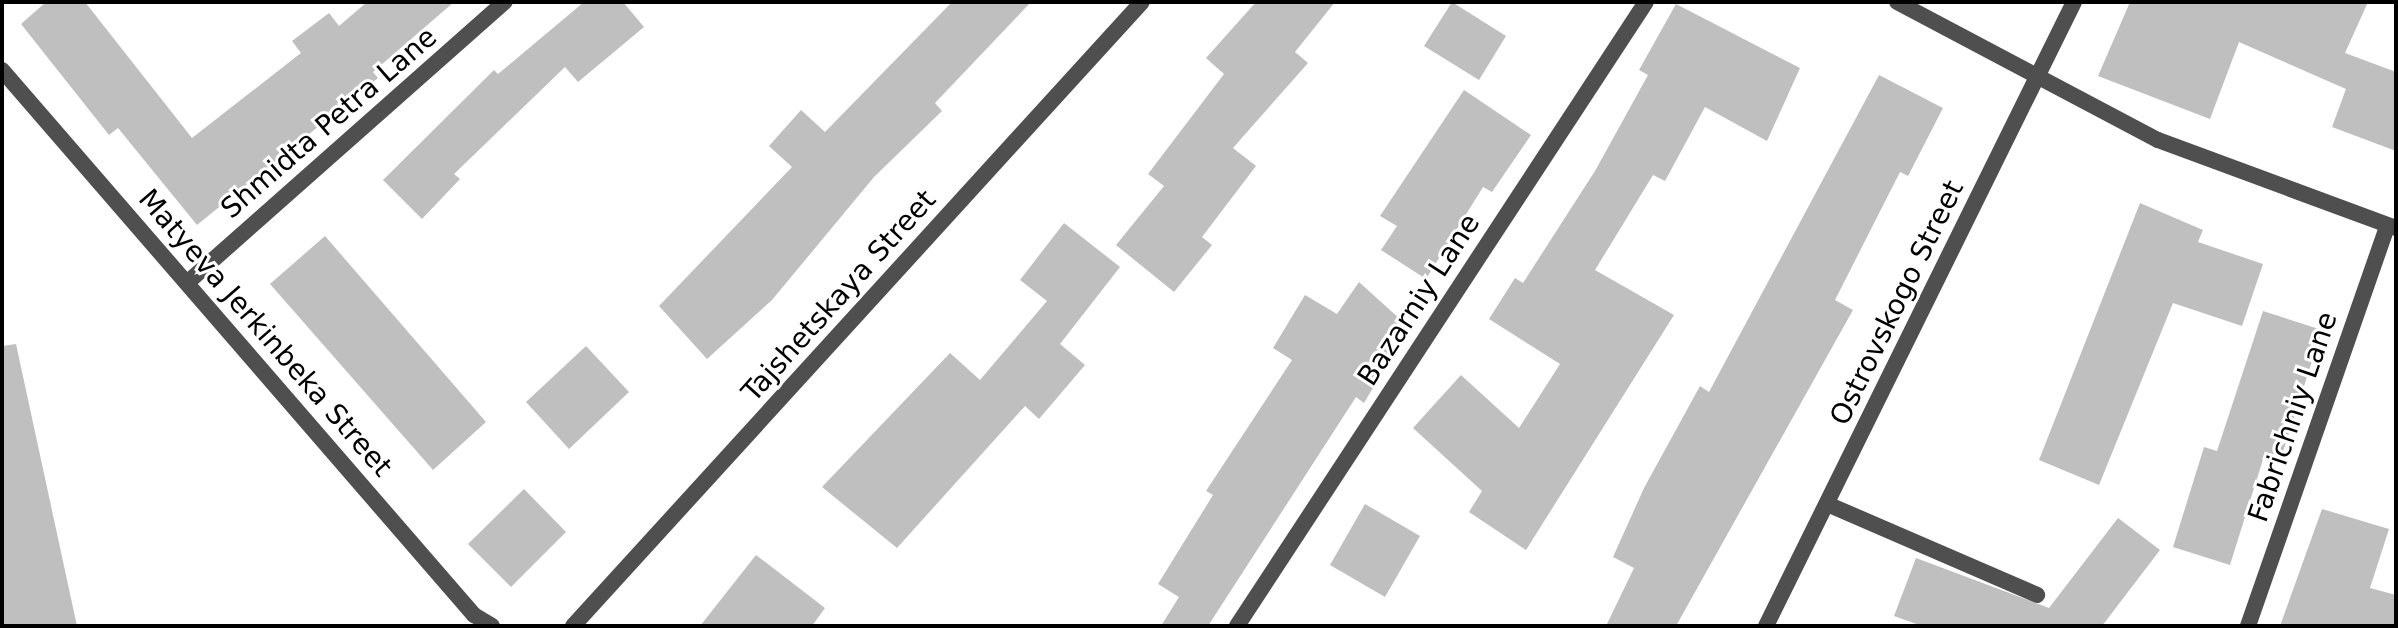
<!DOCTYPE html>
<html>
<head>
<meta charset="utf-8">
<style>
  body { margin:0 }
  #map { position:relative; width:2398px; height:628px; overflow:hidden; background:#fff; font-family:"DejaVu Sans",sans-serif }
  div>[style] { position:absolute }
  .building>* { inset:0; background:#bfbfbf }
  .minor>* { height:16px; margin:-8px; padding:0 8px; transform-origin:8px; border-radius:8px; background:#4f4f4f }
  span { translate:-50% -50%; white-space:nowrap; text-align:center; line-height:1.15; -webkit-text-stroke:6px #fff; paint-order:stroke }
  .street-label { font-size:28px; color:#000 }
  .frame { position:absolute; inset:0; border:4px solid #000; pointer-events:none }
</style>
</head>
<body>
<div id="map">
  <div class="building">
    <div style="clip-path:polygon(46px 2px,85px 2px,192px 138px,301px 53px,292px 41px,329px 13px,339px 26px,367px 2px,454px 2px,373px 72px,378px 78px,197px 225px,118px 128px,109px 135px,21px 24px)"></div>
    <div style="clip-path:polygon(584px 2px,623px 2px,644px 27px,578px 82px,565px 67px,454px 174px,460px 179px,422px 219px,383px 180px,494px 70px,498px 74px)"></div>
    <div style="clip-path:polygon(952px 2px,1031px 2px,935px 103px,942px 111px,874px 177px,772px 300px,707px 359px,659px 306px,792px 167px,769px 146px,801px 110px,825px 132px)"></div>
    <div style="clip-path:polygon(1256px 2px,1335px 2px,1295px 52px,1308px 63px,1233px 148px,1256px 166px,1202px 237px,1212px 245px,1174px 292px,1116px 245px,1164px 186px,1148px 174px,1224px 74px,1206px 58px)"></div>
    <div style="clip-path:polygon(1452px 2px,1506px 36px,1479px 80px,1424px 46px)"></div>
    <div style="clip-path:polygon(2130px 2px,2368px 2px,2345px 53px,2396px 72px,2396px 151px,2332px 127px,2346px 89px,2239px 42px,2210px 119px,2098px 76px)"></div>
    <div style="clip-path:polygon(1676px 4px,1800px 68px,1767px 141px,1705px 107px,1665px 181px,1653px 175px,1595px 270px,1674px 315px,1526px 550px,1469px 512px,1482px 491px,1413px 428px,1461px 375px,1519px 428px,1560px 364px,1489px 319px,1515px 278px,1523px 283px,1595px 171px,1648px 75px,1639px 70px)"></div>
    <div style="clip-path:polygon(1879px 75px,1943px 108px,1908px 176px,1900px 172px,1835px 300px,1853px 310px,1676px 626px,1606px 626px,1634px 568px,1613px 557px,1644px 488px,1700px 386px,1709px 392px)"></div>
    <div style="clip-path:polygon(1464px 90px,1531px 135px,1492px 192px,1483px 187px,1426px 279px,1381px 250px,1397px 226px,1380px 216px)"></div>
    <div style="clip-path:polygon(2140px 203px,2203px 230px,2198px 242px,2263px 264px,2242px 326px,2173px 303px,2099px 485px,2039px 460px)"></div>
    <div style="clip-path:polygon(1064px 223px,1120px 267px,1060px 344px,1085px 365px,1039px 419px,1025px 406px,897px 548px,822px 487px,950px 353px,980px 380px,1047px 301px,1020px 280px)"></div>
    <div style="clip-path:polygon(325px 236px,486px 422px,433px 470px,270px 284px)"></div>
    <div style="clip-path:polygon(1359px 282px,1401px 320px,1385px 342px,1396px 349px,1364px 403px,1356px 397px,1208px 626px,1161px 626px,1179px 597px,1158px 584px,1213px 495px,1206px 491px,1292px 360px,1273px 348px,1305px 295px,1337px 314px)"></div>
    <div style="clip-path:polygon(2263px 311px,2322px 330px,2281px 458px,2265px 453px,2230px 565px,2173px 547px,2204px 447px,2217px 451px)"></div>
    <div style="clip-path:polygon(16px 344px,77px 626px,2px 626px,2px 346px)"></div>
    <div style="clip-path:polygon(586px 346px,629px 392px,569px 449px,526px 402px)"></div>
    <div style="clip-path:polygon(524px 489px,566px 532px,511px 587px,468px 544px)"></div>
    <div style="clip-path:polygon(1365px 504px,1420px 536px,1385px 597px,1330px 565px)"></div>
    <div style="clip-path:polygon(2322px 509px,2389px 529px,2370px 588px,2396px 595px,2396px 626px,2280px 626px)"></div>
    <div style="clip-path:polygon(2118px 518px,2160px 550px,2102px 626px,1922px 626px,1894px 616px,1916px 558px,2049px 608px)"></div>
    <div style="clip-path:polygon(756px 555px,825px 608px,812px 626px,700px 626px)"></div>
  </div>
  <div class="minor">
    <div style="left:1897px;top:2px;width:295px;rotate:27.9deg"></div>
    <div style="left:2158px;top:140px;width:254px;rotate:20.3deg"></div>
    <div style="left:2px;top:70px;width:721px;rotate:49.11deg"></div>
    <div style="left:474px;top:615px;width:21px;rotate:31deg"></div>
    <div style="left:188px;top:282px;width:423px;rotate:-41.5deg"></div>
    <div style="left:1827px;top:504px;width:229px;rotate:23.4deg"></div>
    <div style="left:573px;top:626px;width:844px;rotate:-47.64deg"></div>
    <div style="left:1237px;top:626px;width:746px;rotate:-56.76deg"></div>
    <div style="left:1766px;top:626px;width:696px;rotate:-63.73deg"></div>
    <div style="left:2248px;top:626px;width:423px;rotate:-70.8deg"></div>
  </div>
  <div class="street-label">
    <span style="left:329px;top:123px;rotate:-41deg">Shmidta Petra Lane</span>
    <span style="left:839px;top:296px;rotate:-48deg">Tajshetskaya Street</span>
    <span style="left:1419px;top:300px;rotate:-57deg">Bazarniy Lane</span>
    <span style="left:1897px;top:303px;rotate:-64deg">Ostrovskogo Street</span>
    <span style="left:265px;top:333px;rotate:49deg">Matyeva Jerkinbeka Street</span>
    <span style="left:2293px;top:417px;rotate:-71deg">Fabrichniy Lane</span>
  </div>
  <div class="frame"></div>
</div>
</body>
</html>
